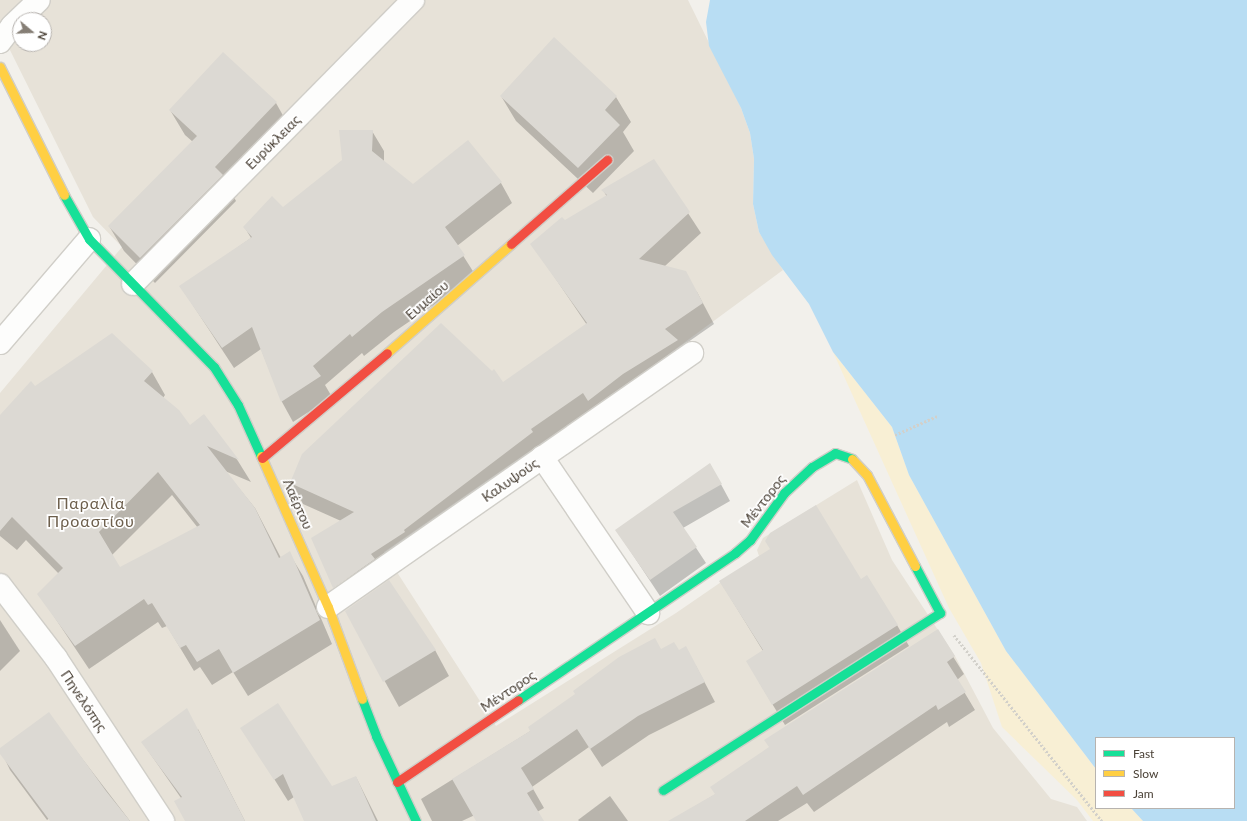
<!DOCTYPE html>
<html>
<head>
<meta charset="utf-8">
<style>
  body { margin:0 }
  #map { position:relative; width:1247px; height:821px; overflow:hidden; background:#f2f0eb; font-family:Lato,sans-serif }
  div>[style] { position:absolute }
  .residential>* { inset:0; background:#e7e2d8 }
  .sand>* { inset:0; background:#f8efd4 }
  .water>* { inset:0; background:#b8ddf3 }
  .shadow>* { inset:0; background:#0003 }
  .building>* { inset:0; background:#dcd9d3 }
  .path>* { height:2.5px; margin-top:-1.25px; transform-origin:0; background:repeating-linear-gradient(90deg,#d2d0ca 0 2px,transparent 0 4px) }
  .roads { filter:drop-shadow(1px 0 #d0cec8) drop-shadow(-1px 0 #d0cec8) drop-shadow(0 1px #d0cec8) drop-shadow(0 -1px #d0cec8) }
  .street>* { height:22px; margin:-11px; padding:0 11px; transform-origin:11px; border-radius:11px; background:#fdfdfc }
  .fast>* { height:9px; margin:-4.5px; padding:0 4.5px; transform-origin:4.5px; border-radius:4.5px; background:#16e098 }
  .slow>* { height:9px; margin:-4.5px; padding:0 4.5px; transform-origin:4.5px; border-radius:4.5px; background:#ffcf43 }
  .jam>* { height:9px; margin:-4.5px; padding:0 4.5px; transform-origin:4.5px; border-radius:4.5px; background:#f24e42 }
  span { translate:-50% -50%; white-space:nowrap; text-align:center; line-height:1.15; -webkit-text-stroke:3.5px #fff; paint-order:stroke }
  .street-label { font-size:14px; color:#4a4136 }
  .quarter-label { font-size:16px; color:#6d5f4c; letter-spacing:1px }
  .legend { position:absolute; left:1095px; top:737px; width:140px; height:72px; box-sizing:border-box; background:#fff; border:1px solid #b7b3af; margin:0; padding:5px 7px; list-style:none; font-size:12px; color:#4a4136 }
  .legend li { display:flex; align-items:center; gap:8px; height:20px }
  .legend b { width:20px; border:1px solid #b7b3af }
  .north { position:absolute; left:12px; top:12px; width:40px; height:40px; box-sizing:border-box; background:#fff; border:1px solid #b7b3af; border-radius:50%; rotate:109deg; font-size:11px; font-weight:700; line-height:16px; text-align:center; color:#4a4136 }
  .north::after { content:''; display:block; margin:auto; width:14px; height:18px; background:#857e75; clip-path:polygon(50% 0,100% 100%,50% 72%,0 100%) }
</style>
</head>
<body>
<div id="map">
  <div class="residential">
    <div style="clip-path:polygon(evenodd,0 0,688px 0,741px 108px,750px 133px,754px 159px,753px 204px,759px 232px,783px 270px,662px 359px,384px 552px,496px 726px,676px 613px,759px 556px,757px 550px,763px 538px,857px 480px,892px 560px,955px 656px,993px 728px,1051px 799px,1077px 807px,1087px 821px,0 821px,0 393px,122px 247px,93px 217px,0 30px,0 0,20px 20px,44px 20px,44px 44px,20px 44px,20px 20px)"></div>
  </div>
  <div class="sand">
    <div style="clip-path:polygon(833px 352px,892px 427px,909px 475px,1006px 651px,1096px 769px,1096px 808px,1131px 808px,1143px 821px,1093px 821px,1077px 800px,1002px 727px,981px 663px,949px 608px)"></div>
  </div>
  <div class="water">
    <div style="clip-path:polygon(710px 0,1247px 0,1247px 821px,1143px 821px,1131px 808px,1234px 808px,1234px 738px,1096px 738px,1096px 769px,1006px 651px,909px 475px,892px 427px,833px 352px,809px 304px,772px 255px,759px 232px,753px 204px,754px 159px,750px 133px,741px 108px,709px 46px,706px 22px)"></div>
  </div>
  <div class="shadow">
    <div style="clip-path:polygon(554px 39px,616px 97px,631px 122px,623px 132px,634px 151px,593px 193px,516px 121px,501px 96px)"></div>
    <div style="clip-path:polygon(276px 103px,290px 128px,231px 191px,236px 201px,155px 283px,124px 251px,109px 226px,193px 142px,185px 135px,170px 110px)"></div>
    <div style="clip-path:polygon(372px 131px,384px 151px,384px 162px,413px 186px,468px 142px,501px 183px,512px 203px,457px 246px,476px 276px,394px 332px,364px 356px,362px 353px,325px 385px,332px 397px,293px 422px,282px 402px,261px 349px,234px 368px,181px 287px,251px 238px,245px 228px,283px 209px,343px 160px)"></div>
    <div style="clip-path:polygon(654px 161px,701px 233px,665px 266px,697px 292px,714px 324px,681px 347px,689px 361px,383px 574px,386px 580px,346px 608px,335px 588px,376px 557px,334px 587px,341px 521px,303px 504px,292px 483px,503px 384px,587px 325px,532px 244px,607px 197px,603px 190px)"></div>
    <div style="clip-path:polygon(evenodd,152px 372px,165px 395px,163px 398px,190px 426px,204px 415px,238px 461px,251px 482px,225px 471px,255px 508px,281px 558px,289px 553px,303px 576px,332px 644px,248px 696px,233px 672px,212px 685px,200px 667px,194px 671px,167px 626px,162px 628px,158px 622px,89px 669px,39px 594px,59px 574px,26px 540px,17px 550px,0 536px,0 419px,35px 387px,152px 372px,172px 495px,198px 528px,120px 569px,112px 555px,172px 495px)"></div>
    <div style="clip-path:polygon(710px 464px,730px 501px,683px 528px,706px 563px,660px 596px,617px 531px)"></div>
    <div style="clip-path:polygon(720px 581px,897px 625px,909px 646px,785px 725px,759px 682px,763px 651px)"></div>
    <div style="clip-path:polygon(346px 611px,435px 650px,449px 676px,399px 707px)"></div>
    <div style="clip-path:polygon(0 620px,20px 651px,0 671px)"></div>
    <div style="clip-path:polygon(937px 631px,964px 674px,957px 680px,975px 710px,949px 727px,947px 722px,814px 812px,807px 803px,778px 821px,670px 821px,716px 794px)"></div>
    <div style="clip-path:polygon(661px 650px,678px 651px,696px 666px,715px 702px,649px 735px,602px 767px,589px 747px,532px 787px,544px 808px,537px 812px,543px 821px,478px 821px,490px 808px,462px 821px,432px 821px,421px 799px)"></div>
    <div style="clip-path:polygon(48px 714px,130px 821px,55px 821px,51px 817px,47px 820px,10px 770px,0 749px)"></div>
    <div style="clip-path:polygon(242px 728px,332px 787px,356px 777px,378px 821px,305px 821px,294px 797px,288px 801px)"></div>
    <div style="clip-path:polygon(198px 729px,245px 821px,186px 821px,181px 798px,142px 742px)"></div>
    <div style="clip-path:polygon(610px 796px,628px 821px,579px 821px,578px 820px)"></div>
  </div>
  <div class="building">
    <div style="clip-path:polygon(554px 37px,617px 96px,605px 110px,620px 125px,578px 168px,500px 96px)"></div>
    <div style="clip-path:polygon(223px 52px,277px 102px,215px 167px,223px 175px,140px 258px,108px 226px,197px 136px,169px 110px)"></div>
    <div style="clip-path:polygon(339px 130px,373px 130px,372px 151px,413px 184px,468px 140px,502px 182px,445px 227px,465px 255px,382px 312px,352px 337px,350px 334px,313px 366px,321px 376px,281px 402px,252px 327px,222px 348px,179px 286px,252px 237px,243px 227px,272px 196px,283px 207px,342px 160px)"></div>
    <div style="clip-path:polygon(654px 159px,690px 212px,639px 259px,686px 271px,703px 303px,665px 329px,678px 340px,623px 374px,588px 401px,583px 393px,531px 429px,533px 432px,404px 530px,405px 532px,371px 554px,375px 559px,333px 588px,311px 538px,354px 512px,290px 483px,302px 454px,441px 323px,492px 371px,494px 369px,503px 382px,587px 323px,530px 244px,562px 217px,565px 220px,607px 195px,601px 190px)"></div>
    <div style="clip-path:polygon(evenodd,112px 333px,153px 371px,144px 381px,179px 410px,190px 425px,204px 414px,239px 460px,207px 446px,255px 508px,279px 558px,290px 551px,320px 620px,233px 673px,219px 649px,197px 662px,186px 645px,180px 648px,152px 603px,148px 605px,144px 599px,75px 646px,37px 594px,63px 568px,12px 517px,0 531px,0 415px,31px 381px,35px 386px,112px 333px,158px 472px,200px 525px,120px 567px,99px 532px,158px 472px)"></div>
    <div style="clip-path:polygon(710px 463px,722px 484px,673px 512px,697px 547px,650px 580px,615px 530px)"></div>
    <div style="clip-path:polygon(816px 505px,861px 579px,867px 575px,898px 625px,772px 705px,746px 661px,763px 650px,719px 581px,770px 549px,765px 541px,770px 533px)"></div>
    <div style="clip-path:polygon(389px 580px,436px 650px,383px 682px,345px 611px)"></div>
    <div style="clip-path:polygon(938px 629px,955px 656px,947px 662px,966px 692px,938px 710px,936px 705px,803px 795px,797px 786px,745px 821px,668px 821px,715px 794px,710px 787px,769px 747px,764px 740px)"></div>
    <div style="clip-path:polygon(655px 638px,661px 649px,674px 642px,679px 650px,686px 646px,705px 682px,638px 716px,590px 749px,577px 729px,521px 768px,534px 789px,527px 793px,544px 821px,476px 821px,452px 779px,530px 731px,528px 727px,575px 694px,573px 691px,619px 657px)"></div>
    <div style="clip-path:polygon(278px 703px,332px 786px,356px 776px,376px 821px,304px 821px,283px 774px,274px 780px,240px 728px)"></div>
    <div style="clip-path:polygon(187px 708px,245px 821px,185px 821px,174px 801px,182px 797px,141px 742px)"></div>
    <div style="clip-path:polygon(49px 712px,106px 791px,130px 821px,50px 821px,0 754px,0 748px)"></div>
  </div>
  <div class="path">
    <div style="left:895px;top:435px;width:46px;rotate:-24.3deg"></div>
    <div style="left:954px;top:635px;width:238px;rotate:51.5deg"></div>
  </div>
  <div class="roads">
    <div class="street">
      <div style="left:0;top:42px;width:20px;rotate:-53deg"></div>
      <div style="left:12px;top:26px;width:37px;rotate:-44deg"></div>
      <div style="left:133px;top:284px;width:399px;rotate:-45.4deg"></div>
      <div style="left:0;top:343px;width:137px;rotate:-49.4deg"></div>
      <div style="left:542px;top:457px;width:189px;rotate:55.8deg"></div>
      <div style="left:0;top:585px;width:92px;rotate:52.5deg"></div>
      <div style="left:56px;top:658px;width:195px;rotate:56.7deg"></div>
      <div style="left:328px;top:607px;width:444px;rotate:-34.9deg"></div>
    </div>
    <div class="fast">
      <div style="left:64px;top:195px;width:51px;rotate:60.4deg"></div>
      <div style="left:89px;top:239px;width:179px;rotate:45.7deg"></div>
      <div style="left:214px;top:367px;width:45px;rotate:57.7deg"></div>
      <div style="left:238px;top:405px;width:56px;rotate:65.7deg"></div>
      <div style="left:362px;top:699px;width:40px;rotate:69deg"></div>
      <div style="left:376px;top:736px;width:94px;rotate:64.8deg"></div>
      <div style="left:518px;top:700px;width:262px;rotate:-34.1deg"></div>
      <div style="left:735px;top:553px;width:20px;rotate:-41deg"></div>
      <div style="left:750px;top:540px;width:58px;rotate:-54.1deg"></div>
      <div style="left:784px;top:493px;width:38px;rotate:-43deg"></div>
      <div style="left:812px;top:467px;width:27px;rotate:-31deg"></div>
      <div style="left:835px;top:453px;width:18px;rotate:19deg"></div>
      <div style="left:663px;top:790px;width:329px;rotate:-32.6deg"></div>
      <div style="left:940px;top:613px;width:53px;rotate:-118deg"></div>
    </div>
    <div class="slow">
      <div style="left:0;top:67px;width:143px;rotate:63.4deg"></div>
      <div style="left:387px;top:353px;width:165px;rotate:-41.3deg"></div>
      <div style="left:261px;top:456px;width:165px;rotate:66.1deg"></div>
      <div style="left:328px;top:607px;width:98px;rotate:69.7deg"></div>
      <div style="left:852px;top:459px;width:22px;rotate:47deg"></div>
      <div style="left:867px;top:475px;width:103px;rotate:62.2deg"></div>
    </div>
    <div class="jam">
      <div style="left:511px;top:244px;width:128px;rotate:-41.2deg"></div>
      <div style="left:262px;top:458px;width:163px;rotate:-40deg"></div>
      <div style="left:397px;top:782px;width:146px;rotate:-34.1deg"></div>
    </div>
  </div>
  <div class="street-label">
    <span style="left:273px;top:142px;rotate:-45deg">Ευρύκλειας</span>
    <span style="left:427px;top:300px;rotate:-41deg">Ευμαίου</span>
    <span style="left:510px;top:480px;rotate:-35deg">Καλυψούς</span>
    <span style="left:763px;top:501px;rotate:-52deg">Μέντορος</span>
    <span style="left:298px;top:504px;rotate:66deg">Λαέρτου</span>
    <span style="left:508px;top:691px;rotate:-34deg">Μέντορος</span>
    <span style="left:84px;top:701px;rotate:56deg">Πηνελόπης</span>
  </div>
  <div class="quarter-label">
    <span style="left:91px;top:512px">Παραλία<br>Προαστίου</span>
  </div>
  <ul class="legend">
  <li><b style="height:5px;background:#16e098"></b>Fast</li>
  <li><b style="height:5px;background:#ffcf43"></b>Slow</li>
  <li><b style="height:5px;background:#f24e42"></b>Jam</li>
  </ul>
  <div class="north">N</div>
</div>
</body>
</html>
